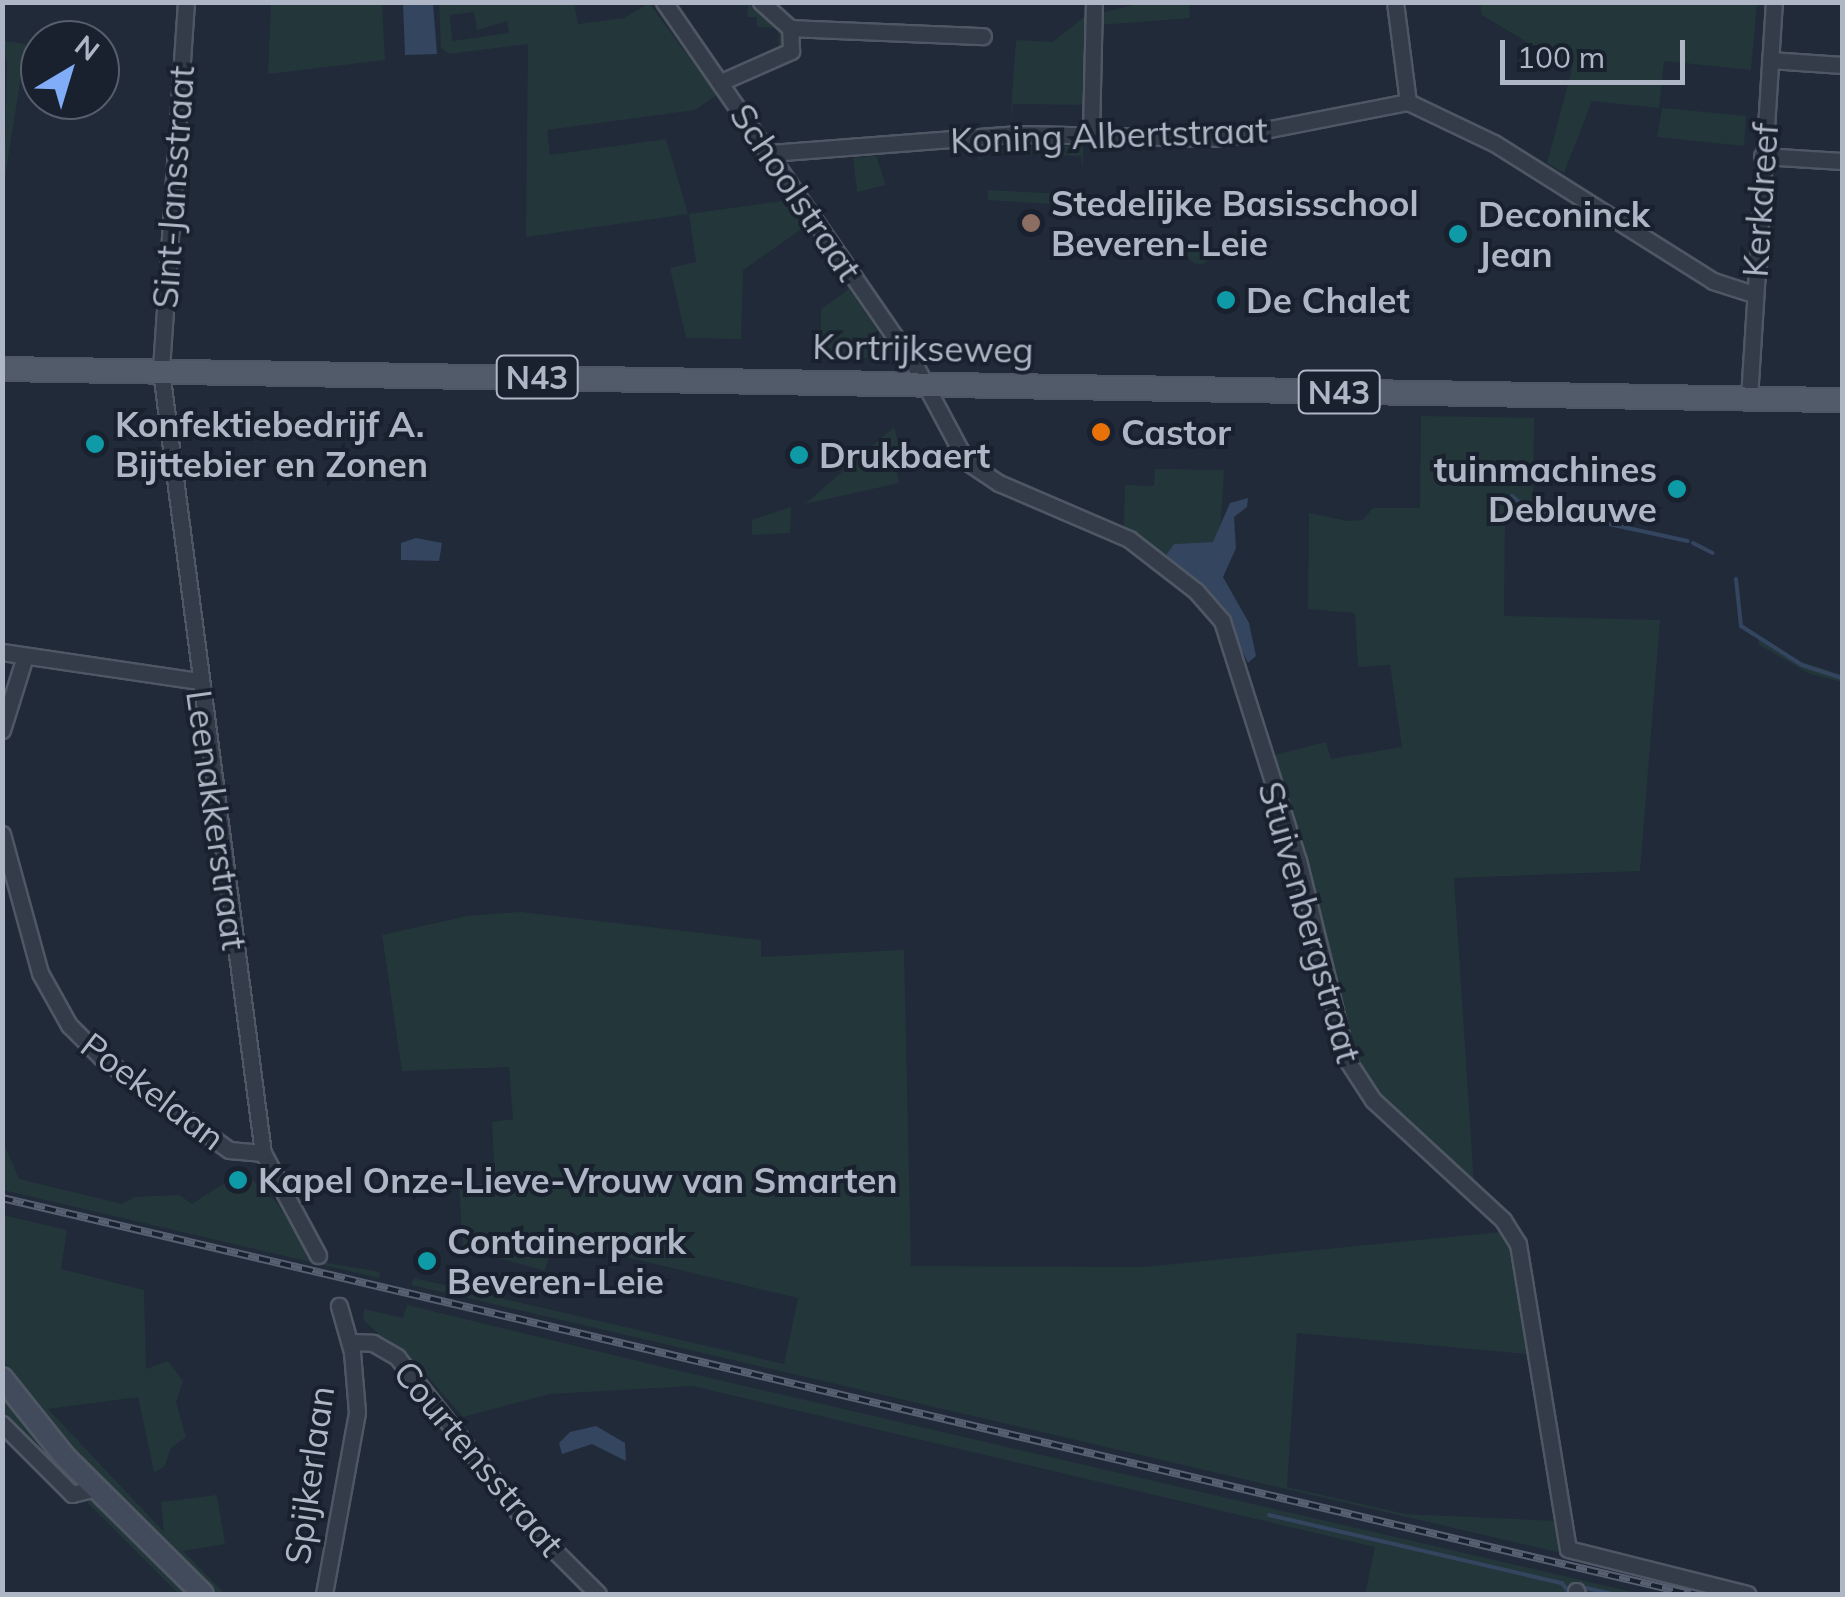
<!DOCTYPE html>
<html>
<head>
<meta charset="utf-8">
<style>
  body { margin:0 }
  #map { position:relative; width:1845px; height:1597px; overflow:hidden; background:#212a39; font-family:Mulish,sans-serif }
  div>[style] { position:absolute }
  .green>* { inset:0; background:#23363a }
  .round { border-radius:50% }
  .water>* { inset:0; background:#344560 }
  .stream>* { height:4px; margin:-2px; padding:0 2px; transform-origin:2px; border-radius:2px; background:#344560 }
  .roads { filter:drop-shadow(2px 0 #4f5764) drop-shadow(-2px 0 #4f5764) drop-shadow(0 2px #4f5764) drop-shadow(0 -2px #4f5764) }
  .street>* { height:15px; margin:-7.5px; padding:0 7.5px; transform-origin:7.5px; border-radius:7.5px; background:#343c49 }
  .secondary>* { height:20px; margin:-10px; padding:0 10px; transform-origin:10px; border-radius:10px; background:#424b5c }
  .primary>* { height:22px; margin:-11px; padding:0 11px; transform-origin:11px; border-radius:11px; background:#525b69 }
  .rail>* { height:8px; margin-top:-4px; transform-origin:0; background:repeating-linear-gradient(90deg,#1a212e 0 11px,#566070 0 22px); box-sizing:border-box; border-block:2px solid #566070 }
  .dots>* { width:28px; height:28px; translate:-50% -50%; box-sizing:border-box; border:5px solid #1a212e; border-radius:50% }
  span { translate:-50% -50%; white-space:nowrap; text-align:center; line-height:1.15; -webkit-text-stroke:8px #1a212e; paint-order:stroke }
  .shield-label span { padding:2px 8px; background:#1a212e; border:2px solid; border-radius:8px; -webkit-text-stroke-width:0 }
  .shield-label { font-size:32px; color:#afb7c6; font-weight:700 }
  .street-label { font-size:35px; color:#afb7c6 }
  .poi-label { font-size:35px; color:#afb7c6; font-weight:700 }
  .left { translate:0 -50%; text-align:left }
  .right { translate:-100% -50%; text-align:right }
  .frame { position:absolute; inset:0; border:5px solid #afb7c6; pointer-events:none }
  .north { position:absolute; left:20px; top:20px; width:100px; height:100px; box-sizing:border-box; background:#1a212e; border:2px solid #565d6b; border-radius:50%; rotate:38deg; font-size:28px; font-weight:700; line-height:40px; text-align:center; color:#afb7c6 }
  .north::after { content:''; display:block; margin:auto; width:35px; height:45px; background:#81acf8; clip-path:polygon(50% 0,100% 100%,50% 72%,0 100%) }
  .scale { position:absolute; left:1500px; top:40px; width:185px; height:45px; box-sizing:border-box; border:5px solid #afb7c6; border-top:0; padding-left:12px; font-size:30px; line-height:35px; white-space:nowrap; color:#afb7c6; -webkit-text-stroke:8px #1a212e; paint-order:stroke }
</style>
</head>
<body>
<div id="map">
  <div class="green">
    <div style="clip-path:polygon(271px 3px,382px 3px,385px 60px,268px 74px)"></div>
    <div style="clip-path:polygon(evenodd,439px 3px,574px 3px,578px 24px,624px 18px,649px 3px,717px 95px,695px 110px,547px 130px,550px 155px,666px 139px,688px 214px,526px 237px,528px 44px,449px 54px,441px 48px,439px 3px,474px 12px,477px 30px,507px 21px,509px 33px,452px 41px,450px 15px,474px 12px)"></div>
    <div style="clip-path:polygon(748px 3px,781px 27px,787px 47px,732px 72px,779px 49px,778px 28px,757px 27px,757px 17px,747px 17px)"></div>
    <div style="clip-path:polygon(1143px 3px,1189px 3px,1190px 18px,1099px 25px,1100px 13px)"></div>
    <div style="clip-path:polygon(1480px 3px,1757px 3px,1751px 70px,1664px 61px,1659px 108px,1592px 101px,1564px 173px,1547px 163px,1572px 69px,1482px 15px)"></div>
    <div style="clip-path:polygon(1088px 14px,1086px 105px,1013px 104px,1010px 126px,1016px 40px,1053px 42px)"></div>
    <div style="clip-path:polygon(3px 41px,26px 44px,4px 184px,7px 64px)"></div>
    <div style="clip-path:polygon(1662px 108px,1746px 116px,1744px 146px,1657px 137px)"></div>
    <div style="clip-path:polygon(1083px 145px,1083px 169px,1081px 156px,979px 153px,983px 166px,975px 150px)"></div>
    <div style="clip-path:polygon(876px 156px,886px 185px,857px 192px,853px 158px)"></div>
    <div style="clip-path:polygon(988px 190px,1083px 195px,1082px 206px,988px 200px)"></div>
    <div style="clip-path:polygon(788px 200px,806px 226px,743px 270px,741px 339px,686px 338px,670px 268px,696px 262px,689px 214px)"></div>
    <div class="round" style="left:1187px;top:240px;width:24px;height:24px"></div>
    <div style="clip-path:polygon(849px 289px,888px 346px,883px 358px,821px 357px,821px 309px)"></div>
    <div style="clip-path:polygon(1421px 416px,1534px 418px,1533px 513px,1505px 513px,1504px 616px,1660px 620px,1640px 871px,1454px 878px,1474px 1185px,1374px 1091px,1352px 1054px,1308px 863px,1271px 756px,1326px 742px,1331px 759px,1402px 747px,1390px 665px,1358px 667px,1355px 613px,1308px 609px,1309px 513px,1348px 521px,1363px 520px,1373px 508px,1420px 508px)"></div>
    <div style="clip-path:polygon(894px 427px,903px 458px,895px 461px,899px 483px,805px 504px)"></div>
    <div style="clip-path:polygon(1155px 469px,1224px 470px,1220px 535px,1213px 542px,1174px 544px,1166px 555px,1124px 526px,1125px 485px,1154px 486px)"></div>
    <div style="clip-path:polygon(791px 507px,790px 533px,752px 535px,752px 520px)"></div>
    <div style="clip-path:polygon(1760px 636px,1799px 661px,1842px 675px,1842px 682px,1810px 674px,1758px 644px)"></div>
    <div style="clip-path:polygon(521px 912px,761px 940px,761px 957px,904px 950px,911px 1266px,1143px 1267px,1501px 1232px,1513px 1255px,1527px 1354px,1297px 1333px,1287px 1487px,1405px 1514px,1557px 1521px,1565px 1553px,1737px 1594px,411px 1285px,414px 1278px,784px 1364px,798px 1298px,554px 1240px,545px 1271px,463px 1248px,459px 1187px,495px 1182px,492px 1122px,513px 1119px,509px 1067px,402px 1071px,382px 935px,467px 916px)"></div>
    <div style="clip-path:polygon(2px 1139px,19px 1179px,122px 1204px,134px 1197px,179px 1195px,192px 1204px,243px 1171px,276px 1202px,315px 1261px,380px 1272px,379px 1278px,3px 1190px)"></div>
    <div style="clip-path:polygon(3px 1215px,67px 1230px,61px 1269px,144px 1290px,146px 1369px,168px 1361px,183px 1381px,176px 1402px,186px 1437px,171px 1448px,164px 1467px,154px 1472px,138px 1397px,48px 1409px,164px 1532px,161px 1502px,217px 1495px,225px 1544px,183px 1551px,225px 1594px,216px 1594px,78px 1456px,3px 1361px)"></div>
    <div style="clip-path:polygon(407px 1305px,671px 1369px,1641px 1594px,1365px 1594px,1375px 1547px,693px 1386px,550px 1394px,463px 1417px,414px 1361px,409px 1364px,363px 1319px,364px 1309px,403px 1318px)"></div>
    <div style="clip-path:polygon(2px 1396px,83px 1489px,79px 1492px,3px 1419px)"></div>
    <div style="clip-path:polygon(94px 1499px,188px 1594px,179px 1594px,87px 1502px)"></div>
  </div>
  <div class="water">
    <div style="clip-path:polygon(403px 3px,433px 3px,437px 54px,405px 55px)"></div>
    <div style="clip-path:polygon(1248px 498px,1247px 507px,1234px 517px,1236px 548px,1223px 577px,1249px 623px,1256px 656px,1248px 663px,1223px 610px,1166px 555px,1174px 544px,1213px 542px,1230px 503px)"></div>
    <div style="clip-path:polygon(416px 538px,442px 543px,439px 561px,401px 560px,401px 543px)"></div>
    <div style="clip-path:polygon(596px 1426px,625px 1443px,626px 1461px,592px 1444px,562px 1454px,559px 1443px,570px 1432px)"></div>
  </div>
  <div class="stream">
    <div style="left:1512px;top:496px;width:20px;rotate:41deg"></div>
    <div style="left:1527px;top:509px;width:34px;rotate:10deg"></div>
    <div style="left:1586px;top:519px;width:104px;rotate:12.2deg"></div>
    <div style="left:1693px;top:543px;width:22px;rotate:27deg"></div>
    <div style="left:1736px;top:579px;width:47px;rotate:83.9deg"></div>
    <div style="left:1741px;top:626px;width:72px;rotate:32.6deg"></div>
    <div style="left:1802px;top:665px;width:42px;rotate:18deg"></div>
    <div style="left:1269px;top:1515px;width:301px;rotate:13.1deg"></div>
    <div style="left:1562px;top:1583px;width:14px;rotate:54deg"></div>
    <div style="left:1582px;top:1587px;width:31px;rotate:13deg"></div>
  </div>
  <div class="roads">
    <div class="street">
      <div style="left:186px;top:2px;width:370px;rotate:93.9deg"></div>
      <div style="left:161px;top:371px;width:789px;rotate:82.57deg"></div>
      <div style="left:263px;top:1153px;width:116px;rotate:61.7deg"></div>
      <div style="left:664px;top:2px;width:444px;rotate:55.4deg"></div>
      <div style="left:916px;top:367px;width:106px;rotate:62deg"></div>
      <div style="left:966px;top:461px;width:40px;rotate:34deg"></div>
      <div style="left:999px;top:483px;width:142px;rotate:23.3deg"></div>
      <div style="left:1129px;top:539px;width:85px;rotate:37.8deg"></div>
      <div style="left:1196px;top:591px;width:40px;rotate:49deg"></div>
      <div style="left:1222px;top:621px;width:251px;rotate:72.4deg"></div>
      <div style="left:1298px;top:860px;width:206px;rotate:76.2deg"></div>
      <div style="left:1347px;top:1060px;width:48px;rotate:57deg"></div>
      <div style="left:1373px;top:1100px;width:177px;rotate:42.7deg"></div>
      <div style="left:1503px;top:1220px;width:28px;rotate:58deg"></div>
      <div style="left:1518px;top:1244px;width:309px;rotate:80.7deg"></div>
      <div style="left:1568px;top:1549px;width:185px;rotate:14.1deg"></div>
      <div style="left:1395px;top:2px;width:101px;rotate:82.6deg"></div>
      <div style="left:790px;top:28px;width:193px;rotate:2.4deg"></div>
      <div style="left:1770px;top:60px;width:72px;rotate:4deg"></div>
      <div style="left:721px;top:82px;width:77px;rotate:-23.9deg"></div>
      <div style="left:791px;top:51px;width:23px;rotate:-92deg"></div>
      <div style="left:790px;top:28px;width:39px;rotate:-138deg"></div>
      <div style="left:1091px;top:133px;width:131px;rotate:-88.7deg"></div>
      <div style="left:770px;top:153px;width:249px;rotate:-4.4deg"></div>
      <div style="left:1018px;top:134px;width:206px;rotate:1.1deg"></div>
      <div style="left:1224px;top:138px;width:187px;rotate:-11.1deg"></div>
      <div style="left:1408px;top:102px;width:95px;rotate:25.5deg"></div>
      <div style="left:1494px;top:143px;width:259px;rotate:32.2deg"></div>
      <div style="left:1713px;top:281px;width:42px;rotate:18deg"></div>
      <div style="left:1762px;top:156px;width:80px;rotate:3.6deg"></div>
      <div style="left:1749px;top:398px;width:397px;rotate:-86.4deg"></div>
      <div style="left:2px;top:652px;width:198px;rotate:8.4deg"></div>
      <div style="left:2px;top:730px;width:77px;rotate:-72.7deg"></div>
      <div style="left:2px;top:834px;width:144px;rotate:74.7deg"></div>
      <div style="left:40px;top:973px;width:60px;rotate:60.9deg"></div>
      <div style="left:69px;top:1025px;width:45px;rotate:45deg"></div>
      <div style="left:101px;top:1057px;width:158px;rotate:36deg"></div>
      <div style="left:229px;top:1150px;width:34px;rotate:5deg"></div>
      <div style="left:350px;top:1342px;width:23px;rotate:2deg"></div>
      <div style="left:373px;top:1343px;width:28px;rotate:30deg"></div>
      <div style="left:397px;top:1357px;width:208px;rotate:52deg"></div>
      <div style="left:525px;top:1521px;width:103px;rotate:45deg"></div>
      <div style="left:2px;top:1424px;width:99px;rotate:45deg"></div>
      <div style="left:72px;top:1494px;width:25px;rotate:-14deg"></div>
      <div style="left:1576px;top:1591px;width:3px;rotate:72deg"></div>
      <div style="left:324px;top:1594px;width:185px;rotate:-79.7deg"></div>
      <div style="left:357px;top:1412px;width:60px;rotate:-94.8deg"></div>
      <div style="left:352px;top:1352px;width:48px;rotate:-105.8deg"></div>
    </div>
    <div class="secondary">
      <div style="left:2px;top:1378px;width:101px;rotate:51.4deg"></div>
      <div style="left:65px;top:1457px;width:194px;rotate:44.8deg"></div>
    </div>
    <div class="primary">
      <div style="left:2px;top:369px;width:1840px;rotate:0.97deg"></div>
    </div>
  </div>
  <div class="rail">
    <div style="left:2px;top:1198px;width:1734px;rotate:13.2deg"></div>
  </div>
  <div class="dots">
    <div style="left:1031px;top:223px;background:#8d6e63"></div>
    <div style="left:1458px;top:234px;background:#0f9aa8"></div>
    <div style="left:1226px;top:300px;background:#0f9aa8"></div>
    <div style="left:1101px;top:432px;background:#e8710a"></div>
    <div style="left:95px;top:444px;background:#0f9aa8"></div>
    <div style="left:799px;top:455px;background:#0f9aa8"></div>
    <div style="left:1677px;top:489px;background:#0f9aa8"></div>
    <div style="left:238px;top:1180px;background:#0f9aa8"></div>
    <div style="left:427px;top:1261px;background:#0f9aa8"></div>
  </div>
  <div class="shield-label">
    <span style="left:537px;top:377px">N43</span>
    <span style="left:1339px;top:392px">N43</span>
  </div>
  <div class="street-label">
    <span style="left:1109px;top:135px;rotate:-2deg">Koning Albertstraat</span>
    <span style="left:173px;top:187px;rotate:-86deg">Sint-Jansstraat</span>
    <span style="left:796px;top:192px;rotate:56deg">Schoolstraat</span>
    <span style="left:1760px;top:200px;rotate:-86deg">Kerkdreef</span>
    <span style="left:923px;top:348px;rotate:1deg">Kortrijkseweg</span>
    <span style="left:217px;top:820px;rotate:82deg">Leenakkerstraat</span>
    <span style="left:1310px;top:922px;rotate:74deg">Stuivenbergstraat</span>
    <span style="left:153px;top:1091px;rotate:37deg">Poekelaan</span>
    <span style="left:479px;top:1458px;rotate:50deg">Courtensstraat</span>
    <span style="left:309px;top:1475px;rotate:-82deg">Spijkerlaan</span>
  </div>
  <div class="poi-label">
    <span class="left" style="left:1051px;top:223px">Stedelijke Basisschool<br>Beveren-Leie</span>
    <span class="left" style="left:1478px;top:234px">Deconinck<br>Jean</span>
    <span class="left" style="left:1246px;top:300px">De Chalet</span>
    <span class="left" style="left:115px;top:444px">Konfektiebedrijf A.<br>Bijttebier en Zonen</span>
    <span class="left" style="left:1121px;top:432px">Castor</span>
    <span class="left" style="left:819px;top:455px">Drukbaert</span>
    <span class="right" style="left:1657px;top:489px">tuinmachines<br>Deblauwe</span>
    <span class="left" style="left:258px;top:1180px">Kapel Onze-Lieve-Vrouw van Smarten</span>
    <span class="left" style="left:447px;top:1261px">Containerpark<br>Beveren-Leie</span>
  </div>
  <div class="frame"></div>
  <div class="north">N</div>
  <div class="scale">100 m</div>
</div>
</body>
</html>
